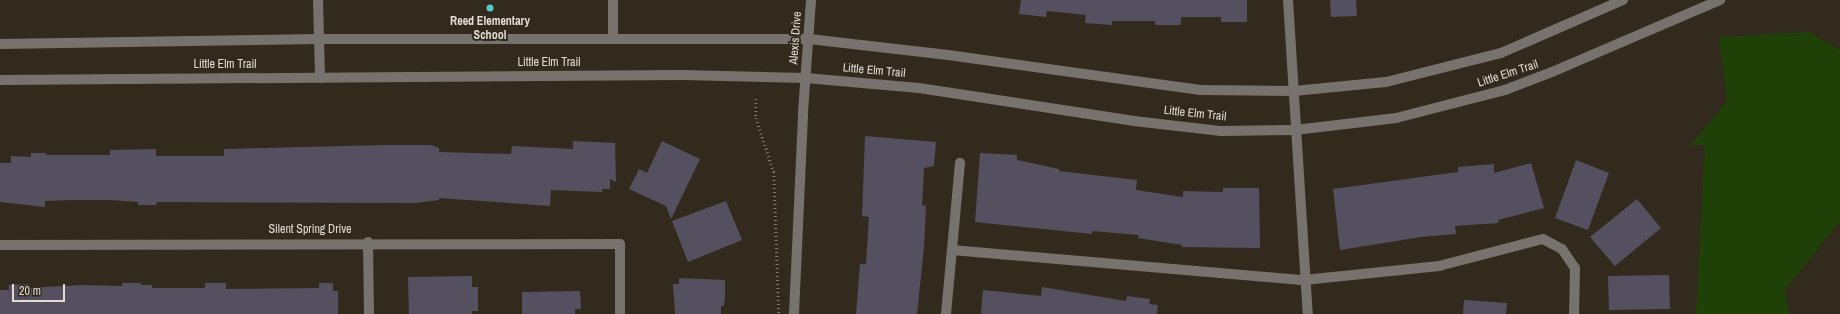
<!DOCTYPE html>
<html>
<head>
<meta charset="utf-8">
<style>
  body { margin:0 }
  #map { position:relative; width:1840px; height:314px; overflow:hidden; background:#332a1e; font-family:"Archivo Narrow",sans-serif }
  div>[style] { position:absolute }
  .green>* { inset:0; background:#1f4007 }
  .building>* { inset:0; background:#55505f }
  .path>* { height:2.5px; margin-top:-1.25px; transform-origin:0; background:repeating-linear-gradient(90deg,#817a70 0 1px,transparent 0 4px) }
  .minor>* { height:10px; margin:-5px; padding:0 5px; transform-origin:5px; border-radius:5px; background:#77726d }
  .dots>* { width:11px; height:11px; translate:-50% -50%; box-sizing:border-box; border:2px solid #332a1e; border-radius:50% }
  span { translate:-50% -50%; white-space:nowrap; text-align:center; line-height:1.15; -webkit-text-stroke:4px #332a1e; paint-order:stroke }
  .poi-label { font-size:12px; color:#e2dcd5; font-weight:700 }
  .street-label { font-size:12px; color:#e2dcd5 }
  .scale { position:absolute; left:12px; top:284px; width:53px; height:18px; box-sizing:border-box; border:2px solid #e2dcd5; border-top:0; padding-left:5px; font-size:12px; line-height:14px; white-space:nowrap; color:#e2dcd5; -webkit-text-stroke:3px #332a1e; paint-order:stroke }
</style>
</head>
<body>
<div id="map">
  <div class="green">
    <div style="clip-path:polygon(1809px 32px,1840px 50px,1840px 221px,1785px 290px,1789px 314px,1696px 314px,1705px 145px,1690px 146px,1727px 101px,1719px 37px)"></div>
  </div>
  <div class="building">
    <div style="clip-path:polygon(1021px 0,1247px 0,1247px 22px,1221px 22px,1221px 17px,1181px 17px,1181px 25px,1155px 25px,1155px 21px,1112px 21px,1112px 25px,1085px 23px,1086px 15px,1047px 11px,1046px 17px,1019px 14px)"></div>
    <div style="clip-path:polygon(1330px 0,1356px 0,1357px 16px,1331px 17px)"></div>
    <div style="clip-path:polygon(865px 136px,936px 142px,934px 166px,924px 168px,922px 206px,926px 205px,924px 247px,917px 314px,856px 314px,860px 264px,866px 264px,869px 217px,862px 216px)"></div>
    <div style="clip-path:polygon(573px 141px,615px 143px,616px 182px,610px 179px,610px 189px,602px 189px,602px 192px,551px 190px,550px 206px,439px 198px,439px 200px,415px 203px,157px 202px,156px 205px,138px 205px,138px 202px,110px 200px,72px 200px,45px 201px,45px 207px,0 202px,0 163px,11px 163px,11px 156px,31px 157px,31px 153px,46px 153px,46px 155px,110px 155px,110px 150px,156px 149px,156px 156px,224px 156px,224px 149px,384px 145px,431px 145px,439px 148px,439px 152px,511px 154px,512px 146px,573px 149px)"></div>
    <div style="clip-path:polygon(662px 141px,700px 159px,671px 219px,666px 206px,629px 189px,639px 169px,647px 173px)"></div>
    <div style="clip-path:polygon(980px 153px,1017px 155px,1017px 160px,1059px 169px,1059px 171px,1137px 180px,1136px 190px,1183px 197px,1183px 191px,1223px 192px,1223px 188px,1259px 188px,1260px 248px,1182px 247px,1182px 245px,1138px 238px,1139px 235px,1092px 231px,1092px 234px,975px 222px)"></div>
    <div style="clip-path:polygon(1576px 160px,1609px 173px,1588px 230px,1555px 218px)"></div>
    <div style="clip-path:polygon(1531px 163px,1544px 208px,1498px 220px,1499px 223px,1455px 226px,1456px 234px,1421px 237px,1340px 250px,1333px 189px,1458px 172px,1458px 167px,1494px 164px,1494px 173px)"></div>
    <div style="clip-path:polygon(1637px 199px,1661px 228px,1615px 266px,1590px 237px)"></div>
    <div style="clip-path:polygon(726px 201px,742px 240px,688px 262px,672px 221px)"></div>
    <div style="clip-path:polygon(1669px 275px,1670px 309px,1609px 310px,1608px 276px)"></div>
    <div style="clip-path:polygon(472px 276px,472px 287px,478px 287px,478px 311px,472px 311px,472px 314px,409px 314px,408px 277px)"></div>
    <div style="clip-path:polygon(679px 278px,725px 280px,725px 296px,724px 306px,721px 306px,721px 314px,675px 314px,673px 284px,679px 284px)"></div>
    <div style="clip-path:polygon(122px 283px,141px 283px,141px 285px,152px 285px,152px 288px,205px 288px,205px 283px,226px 283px,226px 289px,319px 288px,319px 283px,333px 283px,333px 291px,338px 291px,338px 314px,0 314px,0 290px,9px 290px,9px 285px,29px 284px,29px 288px,81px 285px,122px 286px)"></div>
    <div style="clip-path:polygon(1042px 287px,1126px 301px,1127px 296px,1150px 299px,1149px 304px,1158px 305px,1157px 314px,981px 314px,983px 290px,1041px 296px)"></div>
    <div style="clip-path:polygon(580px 291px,581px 309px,575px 309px,575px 314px,522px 314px,522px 292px)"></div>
    <div style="clip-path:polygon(1464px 300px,1507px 303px,1506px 314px,1463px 314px)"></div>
  </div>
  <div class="path">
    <div style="left:756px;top:99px;width:19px;rotate:90deg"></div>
    <div style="left:756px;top:118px;width:57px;rotate:71.6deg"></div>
    <div style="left:774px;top:172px;width:142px;rotate:88deg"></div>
  </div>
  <div class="minor">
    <div style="left:318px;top:0;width:78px;rotate:88.5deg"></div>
    <div style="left:613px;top:0;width:38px;rotate:90deg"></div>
    <div style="left:1288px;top:0;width:315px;rotate:86.4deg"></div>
    <div style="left:0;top:44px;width:319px;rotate:-0.9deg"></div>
    <div style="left:319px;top:39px;width:490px"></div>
    <div style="left:809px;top:39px;width:140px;rotate:6.6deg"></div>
    <div style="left:948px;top:55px;width:253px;rotate:7.9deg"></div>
    <div style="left:1199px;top:90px;width:95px;rotate:0.6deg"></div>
    <div style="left:1294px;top:91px;width:92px;rotate:-5.6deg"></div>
    <div style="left:1386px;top:82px;width:119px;rotate:-14.2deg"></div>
    <div style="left:1501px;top:53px;width:133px;rotate:-23.5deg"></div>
    <div style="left:0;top:80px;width:683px;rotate:-0.42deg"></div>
    <div style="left:683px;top:75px;width:123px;rotate:1.4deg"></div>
    <div style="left:806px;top:78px;width:113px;rotate:5.1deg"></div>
    <div style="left:919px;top:88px;width:218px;rotate:8.7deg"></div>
    <div style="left:1134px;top:121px;width:88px;rotate:6.6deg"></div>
    <div style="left:1221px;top:131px;width:74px;rotate:-0.8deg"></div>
    <div style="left:1295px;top:130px;width:102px;rotate:-6.8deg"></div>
    <div style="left:1396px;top:118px;width:113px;rotate:-14.4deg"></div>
    <div style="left:1505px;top:90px;width:50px;rotate:-21deg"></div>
    <div style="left:1552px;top:72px;width:183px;rotate:-23.2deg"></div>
    <div style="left:368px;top:242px;width:72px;rotate:89.2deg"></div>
    <div style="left:0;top:245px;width:620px;rotate:-0.09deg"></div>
    <div style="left:620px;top:244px;width:70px;rotate:90deg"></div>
    <div style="left:952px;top:250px;width:353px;rotate:4.9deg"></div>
    <div style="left:1304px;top:280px;width:136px;rotate:-5.9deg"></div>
    <div style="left:1439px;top:266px;width:107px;rotate:-14.6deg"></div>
    <div style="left:1543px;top:239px;width:21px;rotate:28deg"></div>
    <div style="left:1562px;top:249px;width:23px;rotate:56deg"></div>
    <div style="left:1575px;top:268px;width:46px;rotate:91.2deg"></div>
    <div style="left:794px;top:314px;width:202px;rotate:-87.4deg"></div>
    <div style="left:803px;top:112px;width:112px;rotate:-85.9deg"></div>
    <div style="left:946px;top:314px;width:152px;rotate:-84.7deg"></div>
  </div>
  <div class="dots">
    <div style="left:490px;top:8px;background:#53cdca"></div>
  </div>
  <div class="poi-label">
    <span style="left:490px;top:29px">Reed Elementary<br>School</span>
  </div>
  <div class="street-label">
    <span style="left:796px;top:38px;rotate:-86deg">Alexis Drive</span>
    <span style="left:549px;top:63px">Little Elm Trail</span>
    <span style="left:225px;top:65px">Little Elm Trail</span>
    <span style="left:874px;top:71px;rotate:5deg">Little Elm Trail</span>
    <span style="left:1508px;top:74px;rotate:-18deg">Little Elm Trail</span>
    <span style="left:1195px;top:114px;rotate:6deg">Little Elm Trail</span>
    <span style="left:310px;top:230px">Silent Spring Drive</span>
  </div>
  <div class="scale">20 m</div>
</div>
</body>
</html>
